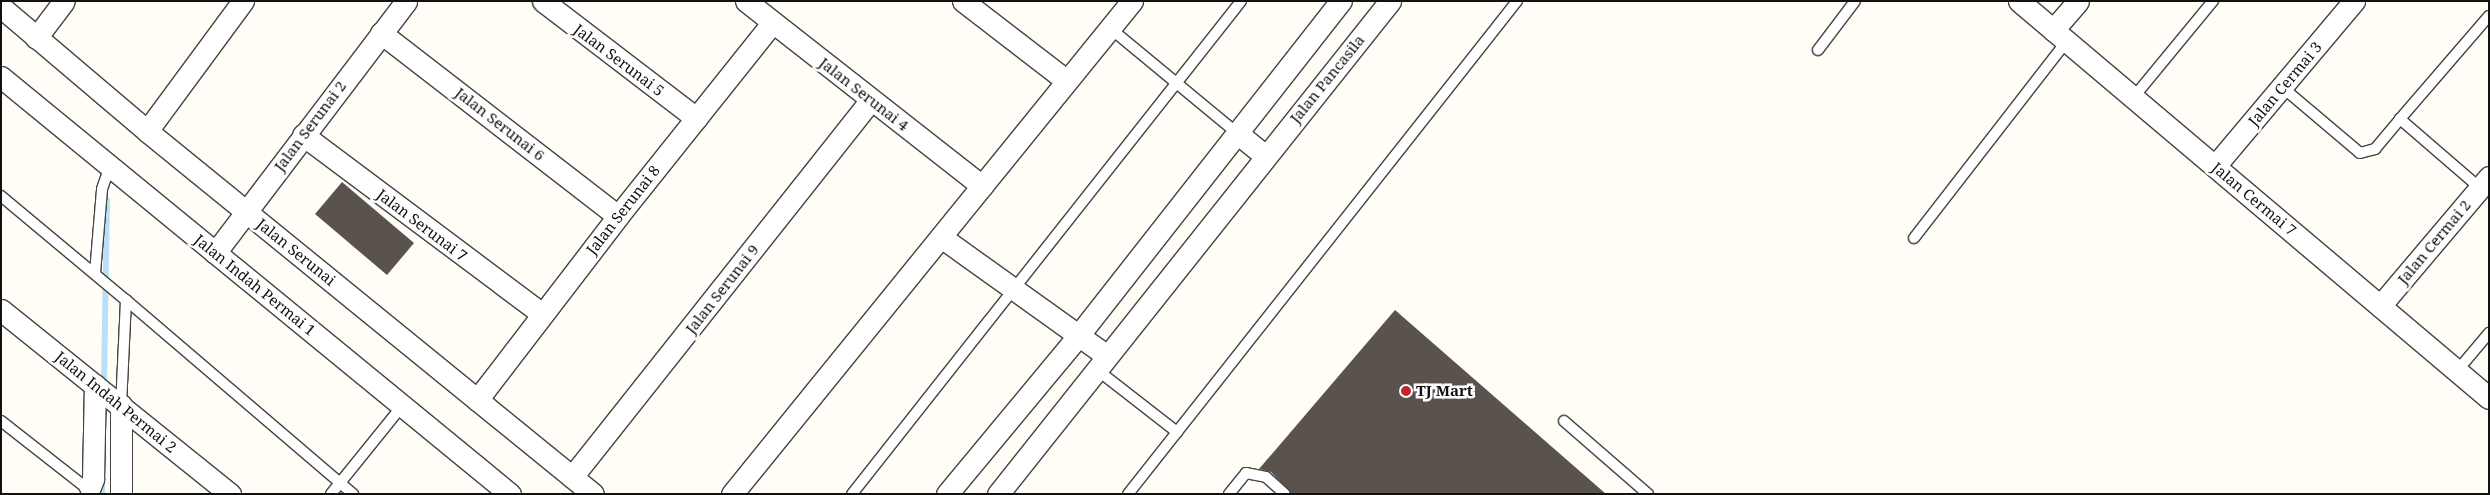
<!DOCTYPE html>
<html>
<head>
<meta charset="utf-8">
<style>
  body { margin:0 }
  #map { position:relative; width:2490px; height:495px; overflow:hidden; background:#fffdf5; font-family:"Noto Serif",serif }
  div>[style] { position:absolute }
  .stream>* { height:5.5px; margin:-2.75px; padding:0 2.75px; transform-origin:2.75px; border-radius:2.75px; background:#b9e0f7 }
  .building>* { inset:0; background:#5a524d }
  .roads { filter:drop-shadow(1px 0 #444) drop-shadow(-1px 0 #444) drop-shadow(0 1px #444) drop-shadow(0 -1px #444) }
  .service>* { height:10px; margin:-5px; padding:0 5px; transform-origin:5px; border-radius:5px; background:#fff }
  .minor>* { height:21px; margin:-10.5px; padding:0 10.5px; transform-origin:10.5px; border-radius:10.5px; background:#fff }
  .dots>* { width:14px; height:14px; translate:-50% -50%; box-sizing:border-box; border:2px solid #fff; border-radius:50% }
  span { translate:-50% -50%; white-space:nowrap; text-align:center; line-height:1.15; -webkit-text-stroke:5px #fff; paint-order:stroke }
  .street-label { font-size:15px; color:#111 }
  .poi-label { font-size:15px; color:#111; font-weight:700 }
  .left { translate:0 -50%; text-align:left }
  .frame { position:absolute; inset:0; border:2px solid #111; pointer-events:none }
</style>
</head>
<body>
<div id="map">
  <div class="stream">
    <div style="left:104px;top:386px;width:185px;rotate:-89.1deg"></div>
    <div style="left:102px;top:494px;width:16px;rotate:-90deg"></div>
  </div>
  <div class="building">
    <div style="clip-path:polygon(342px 182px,414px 243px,387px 275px,315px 214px)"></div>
    <div style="clip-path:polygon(1395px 310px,1606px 494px,1292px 494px,1271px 472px,1259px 469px)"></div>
  </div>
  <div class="roads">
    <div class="service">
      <div style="left:1110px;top:28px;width:165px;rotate:39.6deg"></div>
      <div style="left:1818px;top:50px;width:61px;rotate:-52.9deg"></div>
      <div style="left:2282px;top:87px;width:102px;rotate:40.2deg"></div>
      <div style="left:2360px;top:153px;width:16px;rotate:-15deg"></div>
      <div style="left:2375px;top:149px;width:39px;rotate:-50deg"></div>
      <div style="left:2133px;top:98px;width:126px;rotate:-50.5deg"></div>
      <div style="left:2480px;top:188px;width:106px;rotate:-139.2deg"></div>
      <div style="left:2400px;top:119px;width:136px;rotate:-49.2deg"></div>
      <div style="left:1px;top:196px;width:163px;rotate:39.8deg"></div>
      <div style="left:126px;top:300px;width:105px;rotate:92.7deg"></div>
      <div style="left:1914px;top:238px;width:248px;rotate:-52.2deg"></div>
      <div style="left:95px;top:273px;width:84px;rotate:-85.2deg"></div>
      <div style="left:102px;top:189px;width:24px;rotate:-71deg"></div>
      <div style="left:126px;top:300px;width:299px;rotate:40.5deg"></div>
      <div style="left:1096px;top:369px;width:103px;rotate:37.9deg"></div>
      <div style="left:2457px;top:371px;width:50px;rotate:-49.9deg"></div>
      <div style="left:1px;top:421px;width:105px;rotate:38.1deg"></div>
      <div style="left:84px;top:486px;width:6px;rotate:9deg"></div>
      <div style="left:1564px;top:421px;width:111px;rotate:41deg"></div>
      <div style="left:331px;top:494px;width:113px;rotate:-51.1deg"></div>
      <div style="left:852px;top:494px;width:628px;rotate:-51.72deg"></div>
      <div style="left:1128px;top:494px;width:628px;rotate:-51.72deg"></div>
      <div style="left:1229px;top:494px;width:27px;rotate:-51deg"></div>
      <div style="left:1246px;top:473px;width:20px;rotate:11deg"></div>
      <div style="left:1266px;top:477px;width:25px;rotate:42deg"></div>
    </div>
    <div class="minor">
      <div style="left:543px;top:1px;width:193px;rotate:37.4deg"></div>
      <div style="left:746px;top:1px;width:300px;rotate:38.1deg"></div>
      <div style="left:963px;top:1px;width:131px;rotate:37.6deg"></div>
      <div style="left:2019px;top:1px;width:615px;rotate:40.19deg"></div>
      <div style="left:1px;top:7px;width:192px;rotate:40.3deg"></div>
      <div style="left:147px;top:131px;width:575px;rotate:39.14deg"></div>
      <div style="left:2053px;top:30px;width:38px;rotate:-49deg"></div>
      <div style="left:381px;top:33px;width:299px;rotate:37.7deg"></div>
      <div style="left:36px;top:38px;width:46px;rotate:-52.9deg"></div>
      <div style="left:1px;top:77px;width:658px;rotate:39.33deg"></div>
      <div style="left:147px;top:131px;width:162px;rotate:-53.6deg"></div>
      <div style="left:1237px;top:133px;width:36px;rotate:39deg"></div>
      <div style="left:303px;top:135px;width:299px;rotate:36.8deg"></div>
      <div style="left:2215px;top:166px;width:216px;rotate:-49.9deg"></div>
      <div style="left:941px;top:237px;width:204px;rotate:35.6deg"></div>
      <div style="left:215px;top:253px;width:316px;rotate:-52.8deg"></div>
      <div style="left:2380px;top:306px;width:169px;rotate:-49.8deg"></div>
      <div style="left:1px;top:310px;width:294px;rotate:38.8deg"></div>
      <div style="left:477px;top:400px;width:232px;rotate:-52.5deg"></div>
      <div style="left:618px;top:216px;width:248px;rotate:-51.4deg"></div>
      <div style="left:572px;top:477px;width:481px;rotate:-51.6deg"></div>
      <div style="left:90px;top:487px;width:9px;rotate:-69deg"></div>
      <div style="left:93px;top:479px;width:94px;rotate:-88.8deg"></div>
      <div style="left:121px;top:494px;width:89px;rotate:-90deg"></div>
      <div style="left:732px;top:494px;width:635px;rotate:-50.95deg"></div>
      <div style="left:947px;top:494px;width:205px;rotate:-50.3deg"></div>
      <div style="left:1078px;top:336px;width:426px;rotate:-51.9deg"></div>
      <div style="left:998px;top:494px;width:630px;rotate:-51.51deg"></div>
    </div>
  </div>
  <div class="dots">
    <div style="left:1406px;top:391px;background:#c4262e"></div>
  </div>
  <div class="street-label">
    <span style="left:619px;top:60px;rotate:37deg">Jalan Serunai 5</span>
    <span style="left:1327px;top:79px;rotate:-51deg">Jalan Pancasila</span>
    <span style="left:2285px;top:84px;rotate:-50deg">Jalan Cermai 3</span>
    <span style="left:864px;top:94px;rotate:38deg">Jalan Serunai 4</span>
    <span style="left:500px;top:124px;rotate:38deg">Jalan Serunai 6</span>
    <span style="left:310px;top:126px;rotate:-53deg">Jalan Serunai 2</span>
    <span style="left:2254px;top:199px;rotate:40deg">Jalan Cermai 7</span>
    <span style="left:623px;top:210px;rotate:-52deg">Jalan Serunai 8</span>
    <span style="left:422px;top:225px;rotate:37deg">Jalan Serunai 7</span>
    <span style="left:2434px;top:242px;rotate:-50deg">Jalan Cermai 2</span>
    <span style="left:296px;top:252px;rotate:39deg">Jalan Serunai</span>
    <span style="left:255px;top:285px;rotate:39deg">Jalan Indah Permai 1</span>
    <span style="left:722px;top:289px;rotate:-52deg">Jalan Serunai 9</span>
    <span style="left:116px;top:402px;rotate:39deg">Jalan Indah Permai 2</span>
  </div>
  <div class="poi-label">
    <span class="left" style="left:1416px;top:391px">TJ Mart</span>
  </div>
  <div class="frame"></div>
</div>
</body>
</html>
